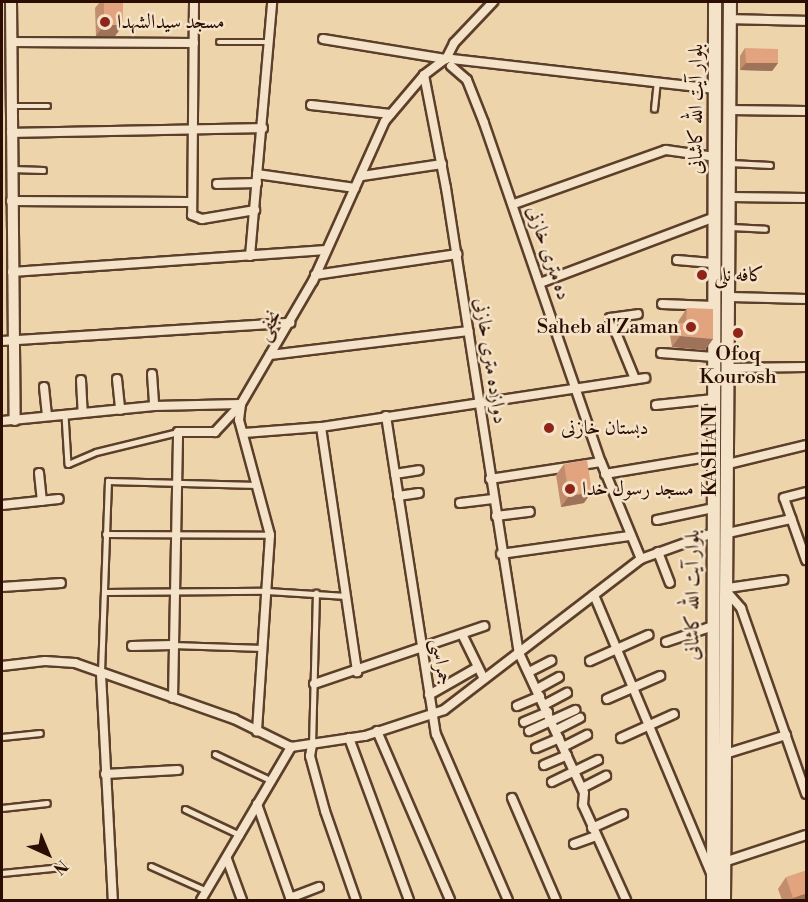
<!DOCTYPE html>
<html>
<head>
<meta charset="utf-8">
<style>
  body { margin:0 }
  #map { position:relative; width:808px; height:902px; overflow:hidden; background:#eed4aa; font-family:"Libre Bodoni",Amiri,serif }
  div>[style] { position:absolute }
  .roads { filter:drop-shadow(2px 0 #5c3f2b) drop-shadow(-2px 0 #5c3f2b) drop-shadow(0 2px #5c3f2b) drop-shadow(0 -2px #5c3f2b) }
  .service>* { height:4.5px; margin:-2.25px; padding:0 2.25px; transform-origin:2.25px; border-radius:2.25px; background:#f4e3c8 }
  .minor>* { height:8px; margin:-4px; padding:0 4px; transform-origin:4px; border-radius:4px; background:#f4e3c8 }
  .tertiary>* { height:10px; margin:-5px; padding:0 5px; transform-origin:5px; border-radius:5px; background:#f4e3c8 }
  .secondary>* { height:12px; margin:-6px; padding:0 6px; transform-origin:6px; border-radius:6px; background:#f4e3c8 }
  .wall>* { inset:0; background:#c28d6d }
  .shaded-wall>* { inset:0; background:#9e7359 }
  .building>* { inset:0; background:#e2a47f }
  .dots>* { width:16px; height:16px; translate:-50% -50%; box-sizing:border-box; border:3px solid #f4e3c8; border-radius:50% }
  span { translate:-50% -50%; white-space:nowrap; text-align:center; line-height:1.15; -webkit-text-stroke:5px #f4e3c8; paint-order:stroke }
  .poi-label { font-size:20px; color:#2b0d01 }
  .left { translate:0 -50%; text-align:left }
  .right { translate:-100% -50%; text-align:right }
  .street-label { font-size:20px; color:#2b0d01 }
  .frame { position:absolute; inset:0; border:3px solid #2b0d01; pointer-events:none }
  .north { position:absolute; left:18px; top:824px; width:60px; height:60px; -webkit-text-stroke:4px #f4e3c8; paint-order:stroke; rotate:136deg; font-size:16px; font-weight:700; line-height:24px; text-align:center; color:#2b0d01 }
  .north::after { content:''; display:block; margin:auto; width:21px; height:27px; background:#2b0d01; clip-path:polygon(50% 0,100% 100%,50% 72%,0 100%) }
</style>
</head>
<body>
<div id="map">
  <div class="roads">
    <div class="service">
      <div style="left:219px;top:42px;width:49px"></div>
      <div style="left:11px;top:106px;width:37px"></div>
      <div style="left:654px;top:109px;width:27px;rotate:-84deg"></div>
      <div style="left:730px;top:163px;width:40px;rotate:2.9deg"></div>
      <div style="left:12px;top:169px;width:31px;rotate:2deg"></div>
      <div style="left:731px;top:227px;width:34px;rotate:3deg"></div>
      <div style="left:65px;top:415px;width:49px;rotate:86.5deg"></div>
      <div style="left:68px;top:464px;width:30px;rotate:-23deg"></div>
      <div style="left:96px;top:452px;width:84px;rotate:-13.7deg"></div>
      <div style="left:105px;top:534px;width:165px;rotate:0.3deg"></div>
      <div style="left:105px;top:592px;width:162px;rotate:-0.4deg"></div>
      <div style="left:267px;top:591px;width:79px;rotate:3.6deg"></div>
      <div style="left:172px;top:645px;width:91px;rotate:1.9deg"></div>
      <div style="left:101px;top:672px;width:191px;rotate:-87.9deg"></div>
      <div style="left:108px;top:481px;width:149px;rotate:1.5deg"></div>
      <div style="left:2px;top:737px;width:38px;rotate:-6deg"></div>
      <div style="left:312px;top:745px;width:152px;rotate:-88.5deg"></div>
      <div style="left:215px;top:754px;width:63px;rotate:25.3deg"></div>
      <div style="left:2px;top:808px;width:45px;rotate:-6.3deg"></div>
      <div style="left:185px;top:809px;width:61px;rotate:25.3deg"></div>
      <div style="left:151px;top:866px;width:61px;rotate:24.1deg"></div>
      <div style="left:2px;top:873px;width:60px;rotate:-5.7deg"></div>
    </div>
    <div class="minor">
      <div style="left:194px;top:2px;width:213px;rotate:90.5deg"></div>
      <div style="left:192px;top:215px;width:11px;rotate:22deg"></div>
      <div style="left:202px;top:219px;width:54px;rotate:-9.6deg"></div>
      <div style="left:730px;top:19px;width:76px;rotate:1.5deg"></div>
      <div style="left:323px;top:39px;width:124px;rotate:9.3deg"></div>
      <div style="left:11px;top:42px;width:183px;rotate:0.3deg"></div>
      <div style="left:446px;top:59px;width:18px;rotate:-63deg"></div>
      <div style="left:454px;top:43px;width:57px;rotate:-46.4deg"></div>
      <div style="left:452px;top:59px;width:265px;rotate:6.5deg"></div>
      <div style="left:451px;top:66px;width:21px;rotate:41deg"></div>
      <div style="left:467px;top:80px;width:46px;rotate:68.4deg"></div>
      <div style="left:484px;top:123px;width:359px;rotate:71deg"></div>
      <div style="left:601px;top:462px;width:105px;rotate:67.6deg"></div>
      <div style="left:424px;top:75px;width:115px;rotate:79deg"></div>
      <div style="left:446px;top:188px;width:471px;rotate:81.1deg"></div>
      <div style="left:519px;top:653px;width:154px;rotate:65.1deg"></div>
      <div style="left:584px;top:793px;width:12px;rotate:95deg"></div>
      <div style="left:583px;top:805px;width:104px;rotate:65.6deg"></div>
      <div style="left:311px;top:105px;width:80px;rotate:6.5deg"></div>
      <div style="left:729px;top:110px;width:77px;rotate:0.7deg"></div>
      <div style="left:11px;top:133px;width:252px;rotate:-1.1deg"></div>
      <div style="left:257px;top:174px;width:99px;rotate:8.1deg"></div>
      <div style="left:362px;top:176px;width:81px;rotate:-8.5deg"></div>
      <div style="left:217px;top:184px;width:40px;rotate:-1.4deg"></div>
      <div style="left:730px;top:197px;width:76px;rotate:0.8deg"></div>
      <div style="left:11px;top:201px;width:178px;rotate:0.3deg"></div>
      <div style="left:514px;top:204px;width:161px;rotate:-19.6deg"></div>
      <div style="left:666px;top:150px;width:49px;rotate:8.1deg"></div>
      <div style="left:250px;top:256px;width:255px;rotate:-85deg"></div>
      <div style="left:677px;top:260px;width:38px;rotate:5deg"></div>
      <div style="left:12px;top:272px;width:315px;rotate:-4deg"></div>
      <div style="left:315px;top:275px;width:144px;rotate:-8.4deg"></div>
      <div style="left:540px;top:283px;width:187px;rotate:-20.7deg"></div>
      <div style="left:731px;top:297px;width:75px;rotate:1.5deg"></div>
      <div style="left:662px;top:304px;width:52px;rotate:2.2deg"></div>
      <div style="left:2px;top:341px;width:289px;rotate:-3.6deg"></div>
      <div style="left:661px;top:353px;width:53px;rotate:4.3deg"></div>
      <div style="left:270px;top:355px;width:200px;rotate:-6.9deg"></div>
      <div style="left:730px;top:368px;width:76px;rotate:-0.8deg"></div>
      <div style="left:152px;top:374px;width:32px;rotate:86deg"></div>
      <div style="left:117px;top:379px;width:31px;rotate:84deg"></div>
      <div style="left:635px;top:379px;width:66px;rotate:-112.3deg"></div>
      <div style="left:610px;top:318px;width:28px;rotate:-8deg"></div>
      <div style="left:81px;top:380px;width:33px;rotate:87deg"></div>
      <div style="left:44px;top:387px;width:29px;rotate:84deg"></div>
      <div style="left:241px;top:404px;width:16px;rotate:97deg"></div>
      <div style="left:239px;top:420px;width:119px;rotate:74.9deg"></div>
      <div style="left:270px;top:535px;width:197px;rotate:93.8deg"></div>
      <div style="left:656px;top:405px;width:58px;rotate:-5.9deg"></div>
      <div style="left:386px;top:416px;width:322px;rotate:81.1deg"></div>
      <div style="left:436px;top:734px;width:181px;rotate:66.6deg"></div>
      <div style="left:2px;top:421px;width:153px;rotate:-5.6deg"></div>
      <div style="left:154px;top:406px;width:87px;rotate:-1.3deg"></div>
      <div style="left:241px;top:404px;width:143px;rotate:-59.7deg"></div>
      <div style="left:313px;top:281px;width:175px;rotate:-65.8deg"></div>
      <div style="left:385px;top:121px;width:60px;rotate:-49.7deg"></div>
      <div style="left:424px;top:75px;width:26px;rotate:-37deg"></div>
      <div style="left:321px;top:427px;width:248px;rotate:81.6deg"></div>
      <div style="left:244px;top:433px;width:77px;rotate:-4.5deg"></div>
      <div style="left:321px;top:427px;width:328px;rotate:-8.6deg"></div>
      <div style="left:728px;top:464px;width:80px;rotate:-13.7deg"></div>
      <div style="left:39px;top:473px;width:28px;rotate:84deg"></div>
      <div style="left:395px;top:474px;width:24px;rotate:-9deg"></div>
      <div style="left:605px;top:474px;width:110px;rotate:-9.4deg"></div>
      <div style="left:490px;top:479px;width:112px;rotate:-8.7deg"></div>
      <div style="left:806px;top:492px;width:23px;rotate:165deg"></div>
      <div style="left:784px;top:498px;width:66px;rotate:70.5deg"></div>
      <div style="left:398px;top:496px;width:21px;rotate:-8deg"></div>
      <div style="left:460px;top:503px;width:33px;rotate:-7deg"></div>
      <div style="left:2px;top:505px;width:57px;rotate:-6deg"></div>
      <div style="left:496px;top:516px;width:34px;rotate:-7deg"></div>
      <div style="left:657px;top:520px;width:57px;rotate:-12.1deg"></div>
      <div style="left:728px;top:533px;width:65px;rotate:-12.5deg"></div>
      <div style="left:658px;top:552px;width:33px;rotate:69deg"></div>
      <div style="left:501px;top:554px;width:129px;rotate:-8deg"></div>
      <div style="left:2px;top:587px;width:59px;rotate:-3.9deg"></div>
      <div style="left:728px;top:588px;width:56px;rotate:-8.3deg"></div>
      <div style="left:728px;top:593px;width:20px;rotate:49deg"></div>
      <div style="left:741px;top:608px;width:197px;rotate:70.7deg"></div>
      <div style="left:594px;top:595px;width:303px;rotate:67.2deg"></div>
      <div style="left:462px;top:634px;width:50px;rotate:63.9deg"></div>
      <div style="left:666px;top:642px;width:50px;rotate:-18.8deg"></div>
      <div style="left:132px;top:646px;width:40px;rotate:-1.4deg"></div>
      <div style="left:590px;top:661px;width:64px;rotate:-24.1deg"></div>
      <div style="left:2px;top:666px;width:43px;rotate:-6.6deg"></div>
      <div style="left:45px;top:661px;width:30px;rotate:4deg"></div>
      <div style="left:75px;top:663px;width:169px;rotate:19.4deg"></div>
      <div style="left:234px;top:719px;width:64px;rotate:26.2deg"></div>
      <div style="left:291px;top:747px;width:75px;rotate:-8.5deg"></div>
      <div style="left:365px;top:736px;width:83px;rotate:-18.2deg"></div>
      <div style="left:444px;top:710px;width:248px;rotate:-37.5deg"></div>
      <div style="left:641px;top:559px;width:77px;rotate:-19.9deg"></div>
      <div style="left:529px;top:672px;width:25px;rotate:-27deg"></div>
      <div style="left:101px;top:674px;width:226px;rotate:87deg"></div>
      <div style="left:314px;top:684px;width:180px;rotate:-18.8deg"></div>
      <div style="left:537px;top:689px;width:25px;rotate:-29deg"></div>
      <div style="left:429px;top:695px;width:56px;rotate:-29.7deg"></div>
      <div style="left:173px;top:698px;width:266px;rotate:-88.9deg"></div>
      <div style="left:178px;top:432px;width:37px"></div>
      <div style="left:215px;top:432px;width:38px;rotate:-47deg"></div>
      <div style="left:607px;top:699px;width:58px;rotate:-23.5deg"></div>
      <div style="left:544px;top:705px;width:26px;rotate:-28deg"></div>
      <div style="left:517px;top:706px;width:25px;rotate:-23deg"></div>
      <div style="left:524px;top:722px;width:26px;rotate:-23deg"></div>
      <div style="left:556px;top:730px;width:27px;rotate:-27deg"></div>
      <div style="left:377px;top:731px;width:184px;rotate:66.6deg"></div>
      <div style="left:529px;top:731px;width:51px;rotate:-24.5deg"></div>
      <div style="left:349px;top:738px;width:173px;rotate:69.7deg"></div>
      <div style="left:621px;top:738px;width:58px;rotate:-24.4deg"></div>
      <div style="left:312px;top:745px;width:11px;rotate:100deg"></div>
      <div style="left:310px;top:756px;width:57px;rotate:74.7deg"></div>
      <div style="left:325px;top:811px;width:94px;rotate:70.8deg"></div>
      <div style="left:563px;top:747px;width:27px;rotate:-27deg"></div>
      <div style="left:536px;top:748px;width:25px;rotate:-23deg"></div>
      <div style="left:725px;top:754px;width:64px;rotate:-17.3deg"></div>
      <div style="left:544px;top:765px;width:25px;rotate:-23deg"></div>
      <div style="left:105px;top:774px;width:73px;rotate:-3.1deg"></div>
      <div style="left:552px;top:782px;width:51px;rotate:-25.6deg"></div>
      <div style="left:582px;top:788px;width:27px;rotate:-27deg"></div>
      <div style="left:512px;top:798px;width:111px;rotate:66.7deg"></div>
      <div style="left:257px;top:804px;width:102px;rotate:70.5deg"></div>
      <div style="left:592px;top:828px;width:34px;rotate:-24deg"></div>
      <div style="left:574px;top:844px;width:23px;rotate:-20deg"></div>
      <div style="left:227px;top:859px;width:44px;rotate:69.9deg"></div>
      <div style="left:724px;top:862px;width:86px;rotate:-18.2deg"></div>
      <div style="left:290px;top:898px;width:31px;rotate:-21deg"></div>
      <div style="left:201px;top:900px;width:178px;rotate:-59.5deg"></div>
    </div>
    <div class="tertiary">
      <div style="left:11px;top:2px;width:418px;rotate:89.5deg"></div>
    </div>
    <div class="secondary">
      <div style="left:713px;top:900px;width:898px;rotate:-89.87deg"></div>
      <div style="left:724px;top:900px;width:898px;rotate:-89.62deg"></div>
    </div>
  </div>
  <div class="wall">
    <div style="clip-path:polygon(100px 2px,123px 2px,123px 25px,115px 36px,96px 36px,95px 8px)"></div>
    <div style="clip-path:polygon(745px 48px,778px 63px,772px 71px,740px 70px,740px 56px)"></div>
    <div style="clip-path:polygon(687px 308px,713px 339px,705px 350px,672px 347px,670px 335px,678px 323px,679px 320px)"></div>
    <div style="clip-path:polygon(564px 464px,584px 503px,561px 507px,556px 475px)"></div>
    <div style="clip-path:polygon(786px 877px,807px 900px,782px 900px,778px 889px)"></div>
  </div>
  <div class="shaded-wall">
    <div style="clip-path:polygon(104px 25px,123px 25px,115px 36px,96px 36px)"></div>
    <div style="clip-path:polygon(746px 63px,778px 63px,772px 71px,740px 70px)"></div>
    <div style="clip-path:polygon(680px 336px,713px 339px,705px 350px,672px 347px)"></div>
    <div style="clip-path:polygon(592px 492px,584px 503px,561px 507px,569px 496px)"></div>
    <div style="clip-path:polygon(807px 893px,807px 900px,791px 900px,793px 898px)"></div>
  </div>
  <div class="building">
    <div style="clip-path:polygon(104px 2px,123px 2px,123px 25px,104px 25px)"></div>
    <div style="clip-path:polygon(745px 48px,778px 49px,778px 63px,746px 63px)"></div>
    <div style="clip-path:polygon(687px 308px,713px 309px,713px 339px,680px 336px,678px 323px,686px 323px)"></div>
    <div style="clip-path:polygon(587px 460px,592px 492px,569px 496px,564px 464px)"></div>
    <div style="clip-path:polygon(807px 870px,807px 893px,793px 898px,786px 877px)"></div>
  </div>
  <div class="dots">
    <div style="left:105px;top:22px;background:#8f2418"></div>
    <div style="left:702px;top:275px;background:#8f2418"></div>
    <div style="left:691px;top:327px;background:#8f2418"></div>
    <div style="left:738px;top:333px;background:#8f2418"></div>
    <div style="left:549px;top:428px;background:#8f2418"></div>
    <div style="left:570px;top:489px;background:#8f2418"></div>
  </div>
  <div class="poi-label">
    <span class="left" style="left:117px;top:22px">مسجد سیدالشهدا</span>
    <span class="left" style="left:714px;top:275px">کافه نلی</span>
    <span class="right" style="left:679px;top:327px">Saheb al'Zaman</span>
    <span style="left:738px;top:366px">Ofoq<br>Kourosh</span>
    <span class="left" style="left:561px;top:428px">دبستان خازنی</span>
    <span class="left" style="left:582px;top:489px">مسجد رسول خدا</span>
  </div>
  <div class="street-label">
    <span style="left:696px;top:109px;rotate:-90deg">بلوار آیت الله کاشانی</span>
    <span style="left:548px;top:253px;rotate:71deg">ده متری خازنی</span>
    <span style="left:269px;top:325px;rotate:-59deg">نجفی</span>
    <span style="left:490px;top:361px;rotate:81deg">دوازده متری خازنی</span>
    <span style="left:710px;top:451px;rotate:-90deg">KASHANI</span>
    <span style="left:693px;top:595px;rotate:-90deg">بلوار آیت الله کاشانی</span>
    <span style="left:441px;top:662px;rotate:81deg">جمراسی</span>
  </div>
  <div class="frame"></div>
  <div class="north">N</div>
</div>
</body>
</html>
